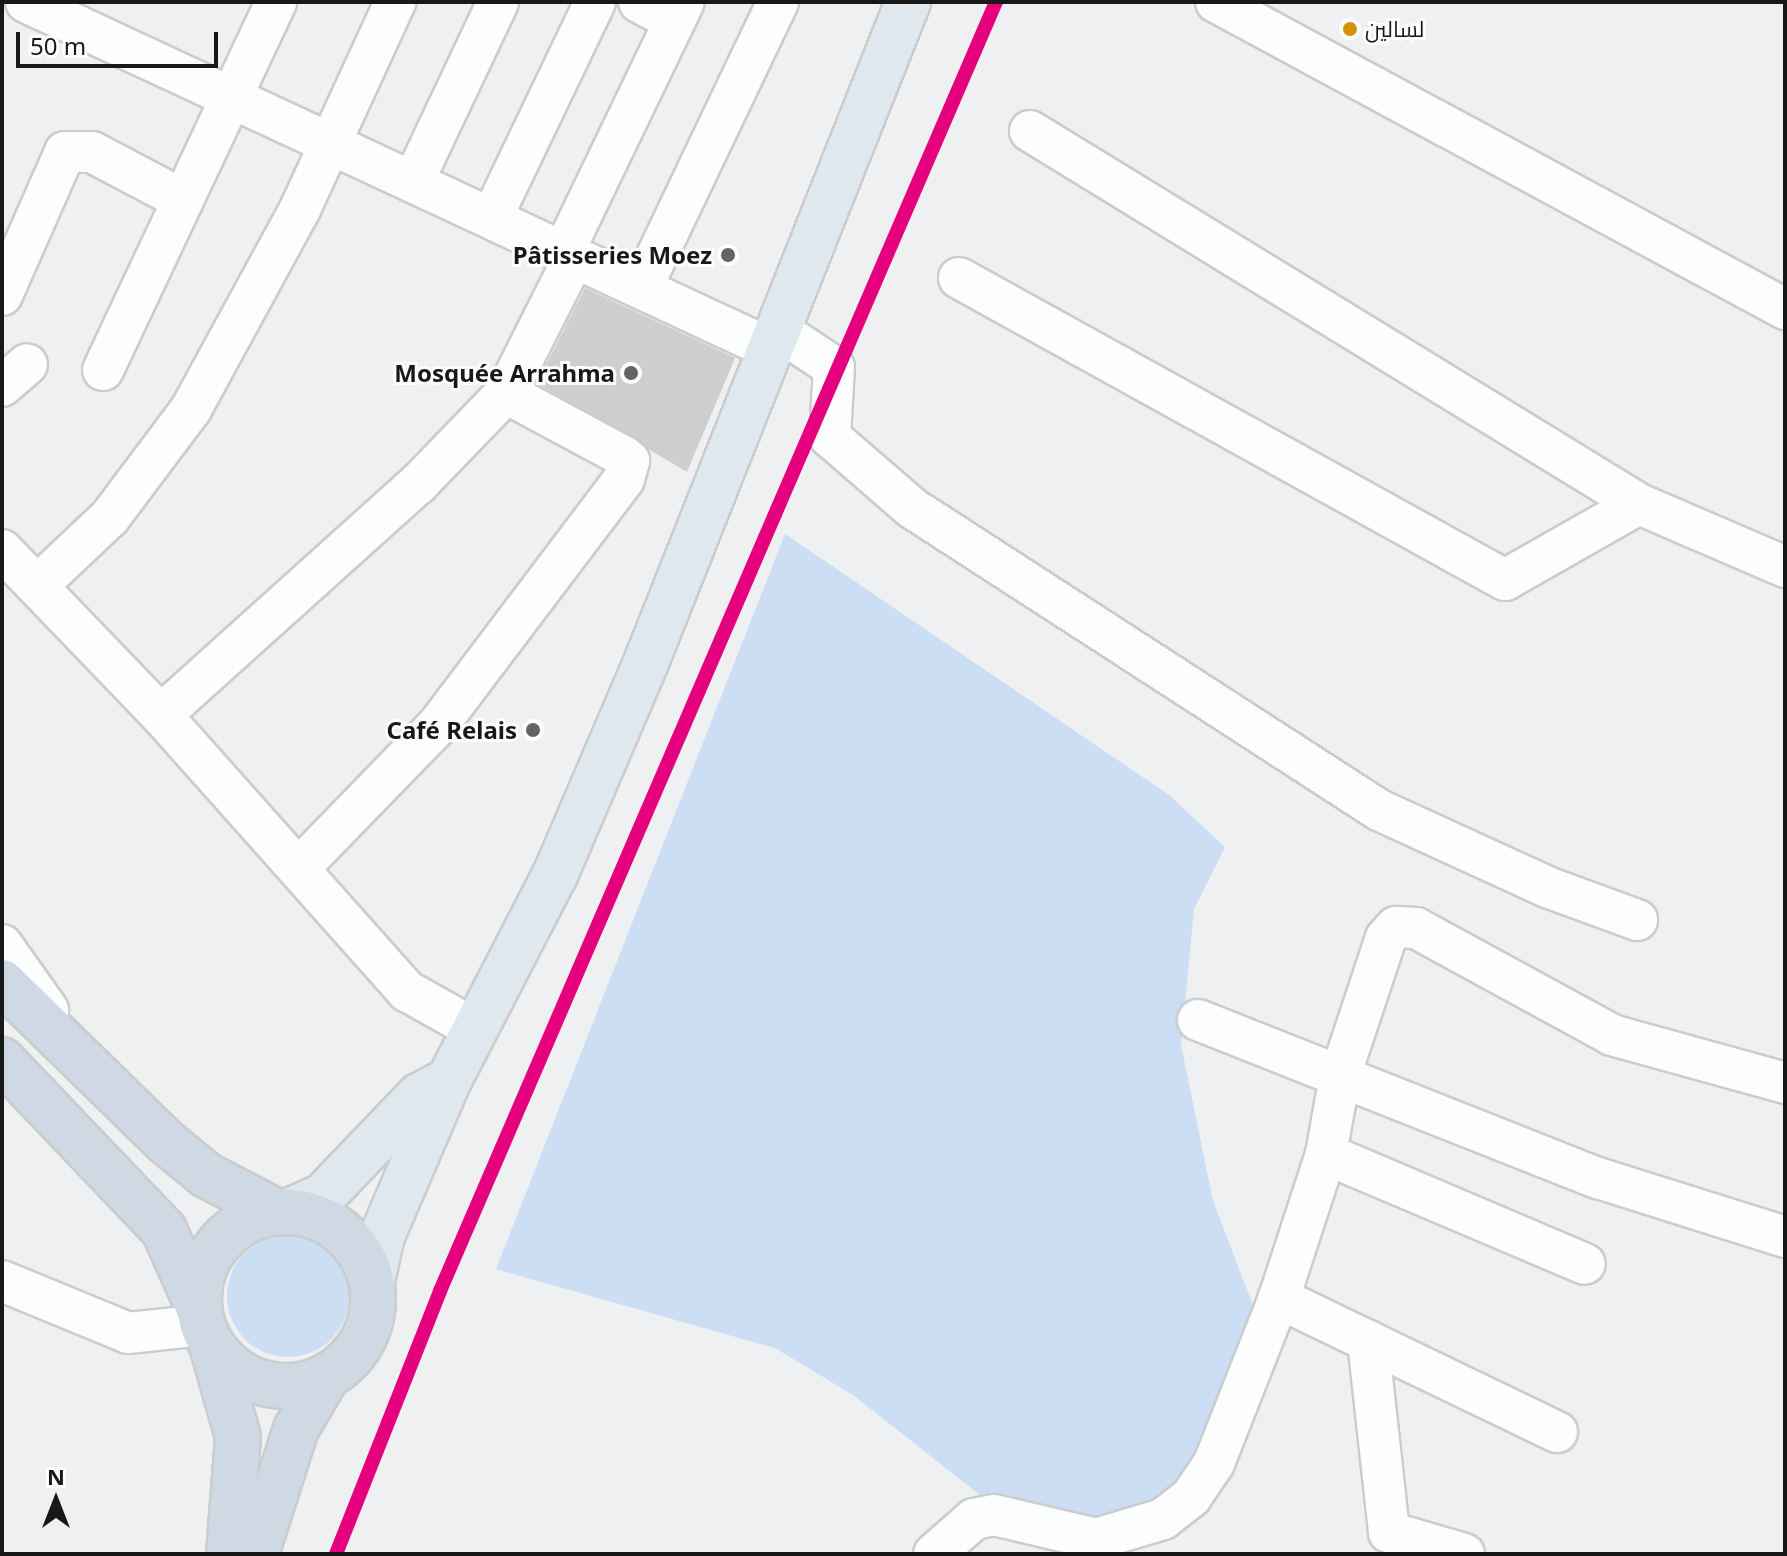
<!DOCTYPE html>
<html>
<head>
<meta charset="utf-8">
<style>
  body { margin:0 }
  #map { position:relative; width:1787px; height:1556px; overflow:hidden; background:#eef0f2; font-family:"Noto Sans",Cairo,sans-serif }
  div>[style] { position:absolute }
  .green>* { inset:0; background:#cbdef4 }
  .round { border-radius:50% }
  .building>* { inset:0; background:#cdcece }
  .roads { filter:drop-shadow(2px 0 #cbcccd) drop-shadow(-2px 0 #cbcccd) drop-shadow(0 2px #cbcccd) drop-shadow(0 -2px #cbcccd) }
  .minor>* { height:40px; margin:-20px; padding:0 20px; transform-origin:20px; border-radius:20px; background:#fcfdfd }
  .major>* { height:44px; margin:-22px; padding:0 22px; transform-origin:22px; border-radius:22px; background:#e0e8ef }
  .highway>* { height:44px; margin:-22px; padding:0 22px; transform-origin:22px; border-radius:22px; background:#ced9e4 }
  .highway>.ring { margin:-22px; padding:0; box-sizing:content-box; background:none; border:44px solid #ced9e4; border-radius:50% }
  .rail-1>* { height:14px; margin:-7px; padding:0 7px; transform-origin:7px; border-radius:7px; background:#e5007d }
  .dots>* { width:22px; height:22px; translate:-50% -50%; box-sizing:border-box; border:4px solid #fcfdfe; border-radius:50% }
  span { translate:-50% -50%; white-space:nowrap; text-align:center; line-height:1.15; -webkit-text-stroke:6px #fcfdfe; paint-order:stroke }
  .bus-label { font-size:22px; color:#171819 }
  .left { translate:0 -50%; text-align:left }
  .poi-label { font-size:24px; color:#171819; font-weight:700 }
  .right { translate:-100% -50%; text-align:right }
  .frame { position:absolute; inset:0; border:4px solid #171819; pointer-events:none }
  .north { position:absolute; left:16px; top:1460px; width:80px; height:80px; -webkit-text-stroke:6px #fcfdfe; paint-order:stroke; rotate:0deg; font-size:22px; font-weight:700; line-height:32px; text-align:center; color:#171819 }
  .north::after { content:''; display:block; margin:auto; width:28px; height:36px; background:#171819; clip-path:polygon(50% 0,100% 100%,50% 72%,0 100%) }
  .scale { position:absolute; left:16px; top:32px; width:202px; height:36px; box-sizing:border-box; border:4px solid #171819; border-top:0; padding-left:10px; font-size:24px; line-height:28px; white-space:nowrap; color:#171819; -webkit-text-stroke:6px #fcfdfe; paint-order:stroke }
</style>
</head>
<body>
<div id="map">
  <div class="green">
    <div style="clip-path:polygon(785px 534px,1169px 795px,1225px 847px,1194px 909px,1181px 1045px,1213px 1201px,1274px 1360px,1128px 1554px,1055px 1554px,853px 1395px,775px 1348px,496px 1269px)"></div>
    <div class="round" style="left:227px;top:1235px;width:122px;height:122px"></div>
  </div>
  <div class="building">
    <div style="clip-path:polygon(585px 288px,735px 358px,687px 472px,537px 383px)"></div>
  </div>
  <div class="roads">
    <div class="minor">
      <div style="left:26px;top:2px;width:820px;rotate:24.97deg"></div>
      <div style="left:639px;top:2px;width:40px;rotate:28deg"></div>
      <div style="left:1216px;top:2px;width:647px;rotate:28.35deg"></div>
      <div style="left:1030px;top:131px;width:714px;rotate:31.49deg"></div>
      <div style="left:413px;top:182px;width:199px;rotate:-64.7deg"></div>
      <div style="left:492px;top:217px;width:238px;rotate:-64.4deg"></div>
      <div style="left:564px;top:251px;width:276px;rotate:-64.3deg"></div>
      <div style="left:959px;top:278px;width:624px;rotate:28.95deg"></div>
      <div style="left:1505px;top:580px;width:154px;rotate:-29.6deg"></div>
      <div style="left:1639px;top:504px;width:159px;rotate:23.3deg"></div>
      <div style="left:642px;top:287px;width:316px;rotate:-64.5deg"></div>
      <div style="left:2px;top:295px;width:156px;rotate:-66.2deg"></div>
      <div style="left:65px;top:152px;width:27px"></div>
      <div style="left:92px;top:152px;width:103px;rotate:27.8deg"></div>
      <div style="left:778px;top:330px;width:67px;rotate:33.5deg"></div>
      <div style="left:834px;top:367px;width:70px;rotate:93.3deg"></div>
      <div style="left:830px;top:437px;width:108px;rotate:40.9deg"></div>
      <div style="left:912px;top:508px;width:556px;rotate:32.89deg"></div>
      <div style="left:1379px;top:810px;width:185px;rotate:24.6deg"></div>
      <div style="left:1547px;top:887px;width:96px;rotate:20.1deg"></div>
      <div style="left:103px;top:370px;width:407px;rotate:-64.8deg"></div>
      <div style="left:2px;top:386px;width:33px;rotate:-41deg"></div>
      <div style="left:2px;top:550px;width:229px;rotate:46.1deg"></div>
      <div style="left:161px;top:715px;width:370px;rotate:48.3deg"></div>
      <div style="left:407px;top:991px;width:76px;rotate:29.3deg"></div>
      <div style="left:37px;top:586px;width:100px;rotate:-43.4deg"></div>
      <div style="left:110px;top:517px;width:135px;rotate:-53.1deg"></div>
      <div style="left:191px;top:409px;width:228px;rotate:-61.4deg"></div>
      <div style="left:300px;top:209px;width:228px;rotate:-65.3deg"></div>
      <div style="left:161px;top:715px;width:346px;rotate:-42deg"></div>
      <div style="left:418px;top:484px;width:127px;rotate:-46deg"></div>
      <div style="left:506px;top:393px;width:153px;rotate:-63.3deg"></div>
      <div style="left:299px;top:868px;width:199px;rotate:-45.8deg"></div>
      <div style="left:438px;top:725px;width:308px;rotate:-52.9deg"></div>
      <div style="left:624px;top:479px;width:19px;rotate:-74deg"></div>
      <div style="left:629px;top:461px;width:8px;rotate:-140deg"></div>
      <div style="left:623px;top:456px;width:133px;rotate:-151.7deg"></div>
      <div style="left:2px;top:945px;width:80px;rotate:54.7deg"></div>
      <div style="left:1198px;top:1020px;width:430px;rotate:21.6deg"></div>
      <div style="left:1598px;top:1178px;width:196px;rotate:17.5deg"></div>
      <div style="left:1326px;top:1154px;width:281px;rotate:23deg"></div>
      <div style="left:2px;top:1281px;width:136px;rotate:22.4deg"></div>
      <div style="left:128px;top:1333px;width:75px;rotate:-6.1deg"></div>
      <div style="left:1368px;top:1341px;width:192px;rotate:83.7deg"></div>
      <div style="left:1389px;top:1532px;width:78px;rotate:16.3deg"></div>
      <div style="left:1557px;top:1432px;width:309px;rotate:-154.3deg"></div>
      <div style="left:1279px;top:1298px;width:151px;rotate:-71.9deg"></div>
      <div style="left:1326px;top:1154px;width:79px;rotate:-79.8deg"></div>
      <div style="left:1340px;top:1076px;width:145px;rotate:-71.6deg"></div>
      <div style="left:1386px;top:938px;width:15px;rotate:-48deg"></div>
      <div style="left:1396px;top:927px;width:20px;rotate:3deg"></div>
      <div style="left:1416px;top:928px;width:223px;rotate:28.6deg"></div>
      <div style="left:1612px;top:1035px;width:180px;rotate:15.5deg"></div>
      <div style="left:934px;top:1554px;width:53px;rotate:-41.2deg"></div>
      <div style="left:974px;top:1519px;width:20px;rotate:-11deg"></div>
      <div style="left:994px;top:1515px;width:105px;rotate:13.2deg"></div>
      <div style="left:1096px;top:1539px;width:70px;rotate:-16.6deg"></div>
      <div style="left:1163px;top:1519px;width:36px;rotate:-38deg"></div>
      <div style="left:1191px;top:1497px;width:41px;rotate:-55.9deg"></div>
      <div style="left:1214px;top:1463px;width:177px;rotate:-68.5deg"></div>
    </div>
    <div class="major">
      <div style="left:287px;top:1212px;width:39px;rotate:-24deg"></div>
      <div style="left:323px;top:1196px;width:139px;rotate:-46.2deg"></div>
      <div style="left:419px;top:1096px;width:34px;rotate:-28deg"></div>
      <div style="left:372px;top:1281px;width:46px;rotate:-77.5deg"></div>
      <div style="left:382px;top:1236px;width:170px;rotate:-66.8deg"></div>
      <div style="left:449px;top:1080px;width:231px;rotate:-62.7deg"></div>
      <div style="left:555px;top:875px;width:234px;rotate:-66.8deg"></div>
      <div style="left:647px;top:660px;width:708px;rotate:-68.36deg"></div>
    </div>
    <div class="highway">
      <div style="left:2px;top:982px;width:229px;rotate:44.3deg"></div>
      <div style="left:166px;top:1142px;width:52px;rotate:39.5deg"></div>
      <div style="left:206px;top:1175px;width:82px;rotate:27.5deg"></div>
      <div style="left:2px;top:1060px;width:235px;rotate:46.4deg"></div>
      <div style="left:164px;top:1230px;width:86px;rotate:66.1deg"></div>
      <div class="ring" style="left:199px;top:1212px;width:130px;height:130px"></div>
      <div style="left:212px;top:1345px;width:96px;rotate:74.2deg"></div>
      <div style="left:238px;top:1437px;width:117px;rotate:94.4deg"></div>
      <div style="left:256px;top:1554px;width:131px;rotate:-72.3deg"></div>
      <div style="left:296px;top:1429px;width:61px;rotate:-59.7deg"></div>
    </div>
  </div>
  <div class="rail-1">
    <div style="left:336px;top:1554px;width:283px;rotate:-68.4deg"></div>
    <div style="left:440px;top:1291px;width:1404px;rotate:-66.67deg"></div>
  </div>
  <div class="dots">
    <div style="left:1350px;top:29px;background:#d59104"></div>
    <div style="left:728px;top:255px;background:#626465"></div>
    <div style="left:631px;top:373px;background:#626465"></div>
    <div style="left:533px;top:730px;background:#626465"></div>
  </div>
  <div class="bus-label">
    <span class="left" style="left:1365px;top:29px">لسالين</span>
  </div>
  <div class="poi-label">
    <span class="right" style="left:712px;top:255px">Pâtisseries Moez</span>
    <span class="right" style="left:615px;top:373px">Mosquée Arrahma</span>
    <span class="right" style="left:517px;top:730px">Café Relais</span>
  </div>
  <div class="frame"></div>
  <div class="north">N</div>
  <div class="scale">50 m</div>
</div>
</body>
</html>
